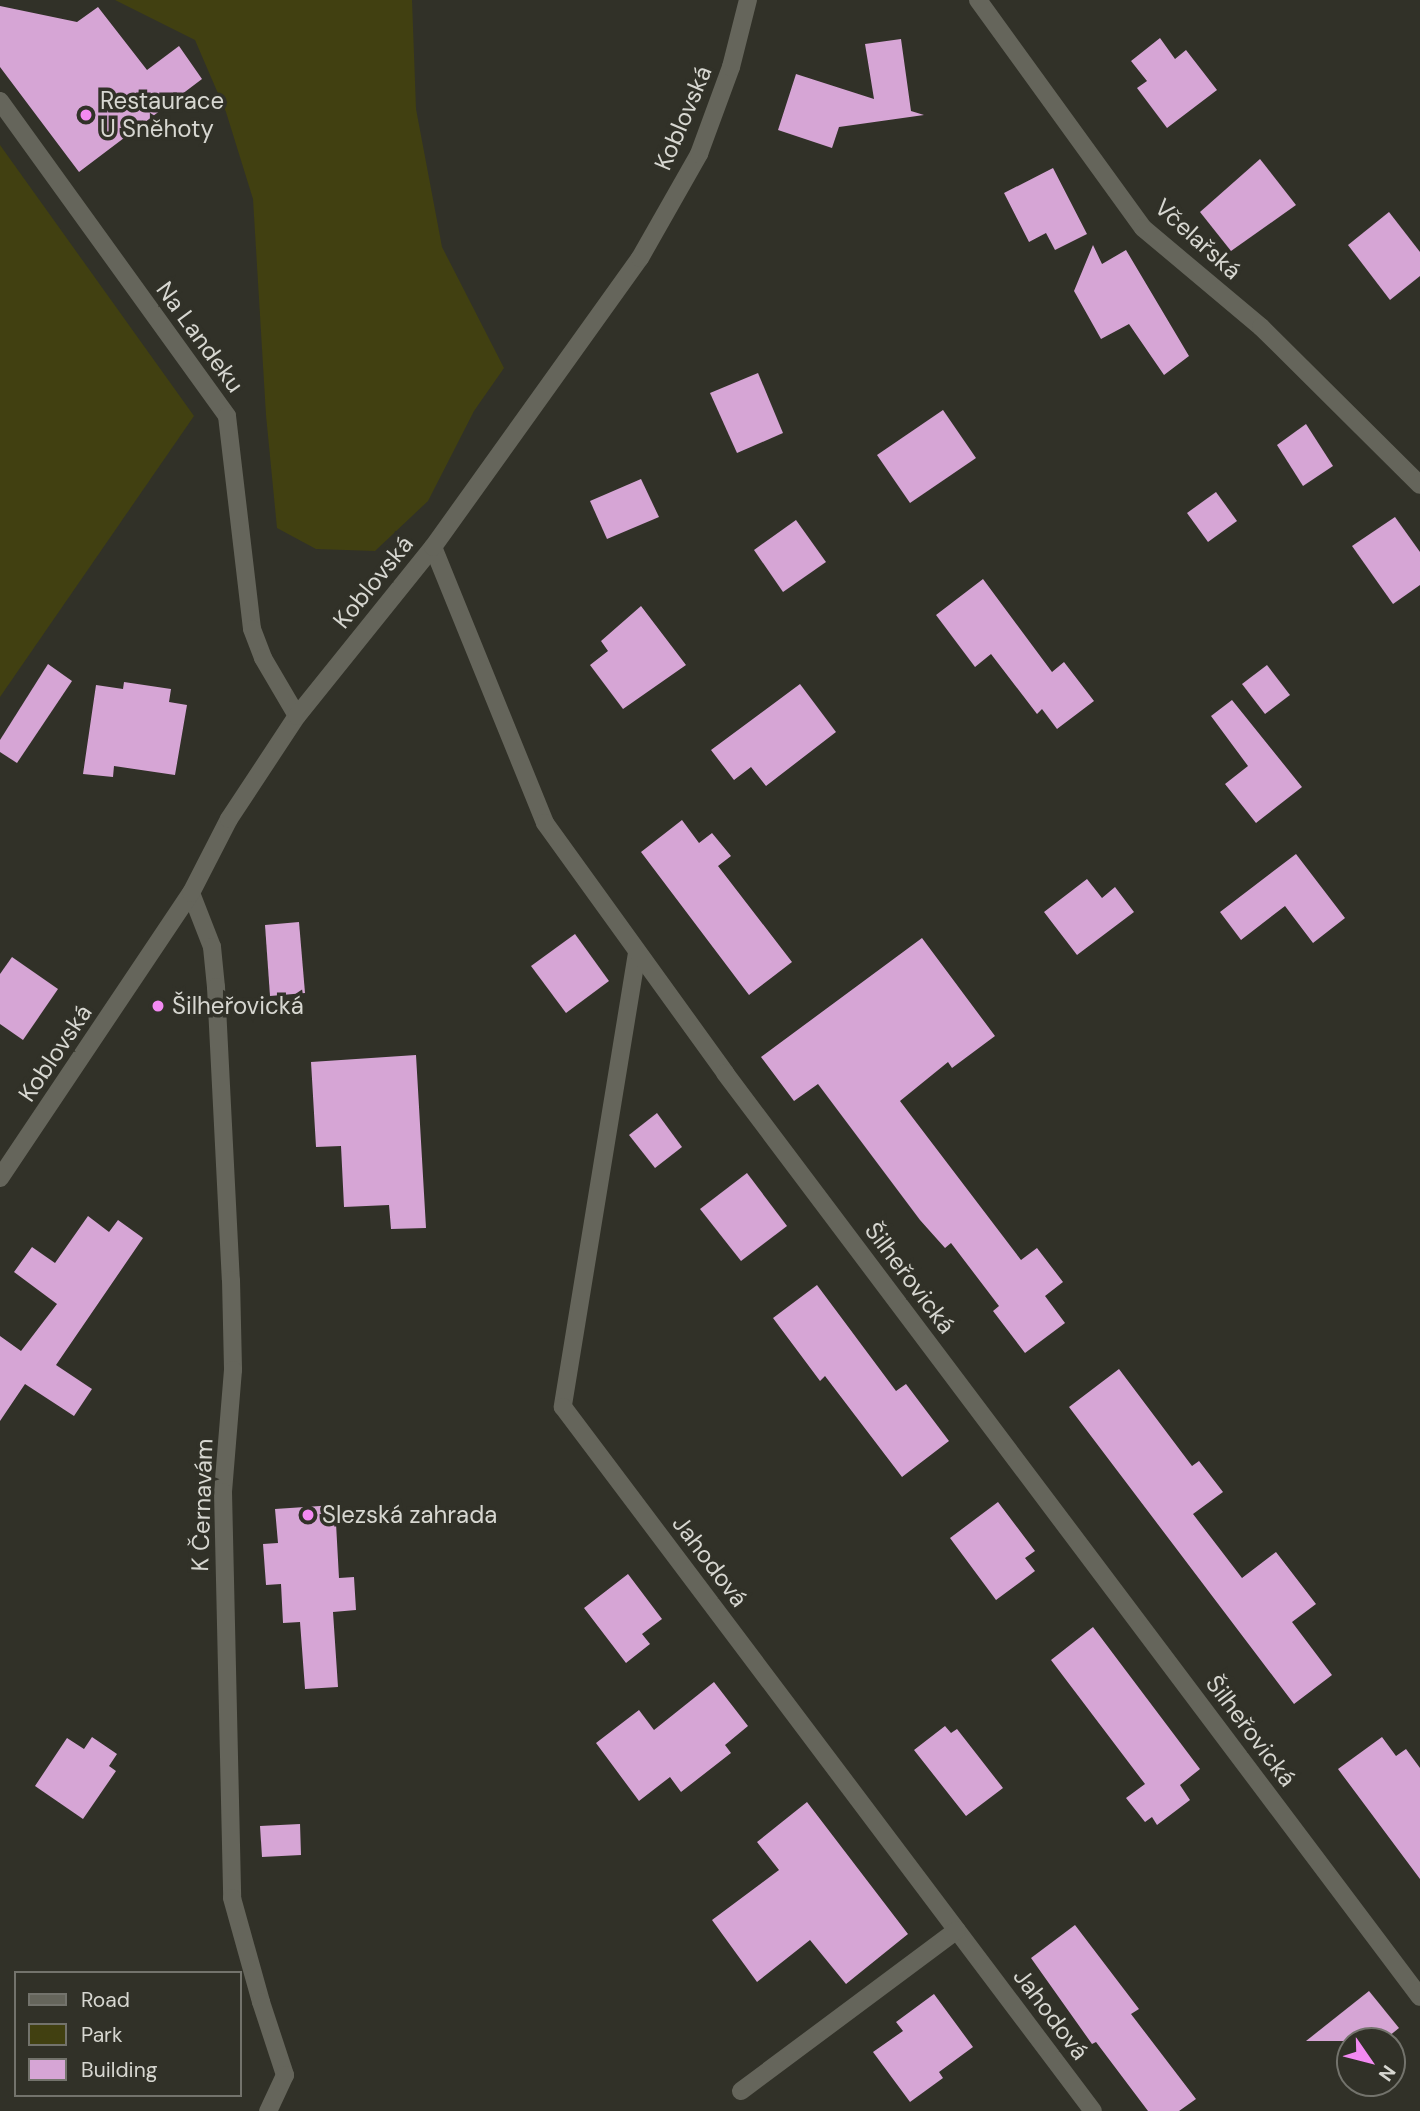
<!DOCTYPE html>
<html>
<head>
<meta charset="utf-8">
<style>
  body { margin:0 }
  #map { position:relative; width:1420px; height:2111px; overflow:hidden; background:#313128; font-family:"DM Sans",sans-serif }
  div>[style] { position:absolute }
  .green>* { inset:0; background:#414011 }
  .building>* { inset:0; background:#d6a5d5 }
  .lane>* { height:18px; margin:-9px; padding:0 9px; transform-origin:9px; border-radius:9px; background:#65655b }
  .street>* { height:18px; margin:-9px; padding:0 9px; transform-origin:9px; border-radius:9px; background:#65655b }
  .secondary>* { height:18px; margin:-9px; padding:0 9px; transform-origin:9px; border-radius:9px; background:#65655b }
  .dots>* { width:19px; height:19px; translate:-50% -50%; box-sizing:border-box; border:4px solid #313128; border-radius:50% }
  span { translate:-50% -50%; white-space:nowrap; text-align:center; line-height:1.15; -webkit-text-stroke:7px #313128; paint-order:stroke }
  .poi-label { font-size:24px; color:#d7d7d1 }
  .left { translate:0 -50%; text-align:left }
  .street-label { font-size:24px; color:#d7d7d1 }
  .legend { position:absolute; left:14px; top:1971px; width:228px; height:126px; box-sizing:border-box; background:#313128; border:2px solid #73736c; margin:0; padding:9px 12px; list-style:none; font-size:21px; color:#d7d7d1 }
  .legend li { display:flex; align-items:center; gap:14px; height:35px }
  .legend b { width:35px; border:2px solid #73736c }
  .north { position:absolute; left:1336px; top:2027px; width:70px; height:70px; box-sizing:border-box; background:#313128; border:2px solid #73736c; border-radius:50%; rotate:125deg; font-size:19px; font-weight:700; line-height:28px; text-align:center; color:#d7d7d1 }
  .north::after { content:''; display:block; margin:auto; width:24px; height:32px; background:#f38af2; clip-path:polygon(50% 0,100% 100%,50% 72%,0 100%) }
</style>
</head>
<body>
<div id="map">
  <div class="green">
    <div style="clip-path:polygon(115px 0,412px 0,416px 109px,442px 247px,504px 368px,474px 411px,428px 501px,375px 551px,316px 549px,277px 528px,266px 415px,253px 199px,226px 112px,195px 40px)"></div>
    <div style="clip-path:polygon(0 145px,194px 416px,0 697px)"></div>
  </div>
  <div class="building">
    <div style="clip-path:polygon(0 6px,77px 22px,98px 7px,147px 70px,179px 46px,202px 79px,79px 172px,0 67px)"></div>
    <div style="clip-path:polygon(1160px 38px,1175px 59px,1186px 50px,1217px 90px,1167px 128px,1137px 88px,1147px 81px,1131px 61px)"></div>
    <div style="clip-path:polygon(901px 39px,911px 111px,924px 115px,839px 127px,832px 148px,778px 130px,796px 74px,874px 99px,865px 44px)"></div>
    <div style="clip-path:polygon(1260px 159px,1296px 205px,1231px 251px,1200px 212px)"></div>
    <div style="clip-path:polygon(1053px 168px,1087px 234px,1055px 250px,1046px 233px,1029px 242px,1004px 193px)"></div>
    <div style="clip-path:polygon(1389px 212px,1420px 252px,1420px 276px,1390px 300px,1348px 245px)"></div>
    <div style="clip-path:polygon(1093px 245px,1102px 264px,1126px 250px,1189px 356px,1164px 375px,1129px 324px,1101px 339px,1074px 291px)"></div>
    <div style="clip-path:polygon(758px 373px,783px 433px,737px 453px,710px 393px)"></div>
    <div style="clip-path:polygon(943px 410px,976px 458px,910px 503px,877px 455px)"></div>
    <div style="clip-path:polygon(1306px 424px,1333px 466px,1303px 486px,1277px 445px)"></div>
    <div style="clip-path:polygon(641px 479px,659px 517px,607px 539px,590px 501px)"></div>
    <div style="clip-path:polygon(1216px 492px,1237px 521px,1208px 542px,1187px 513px)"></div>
    <div style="clip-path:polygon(1395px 517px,1420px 552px,1420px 585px,1393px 604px,1352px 546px)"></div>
    <div style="clip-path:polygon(796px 520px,826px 562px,783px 592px,754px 550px)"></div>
    <div style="clip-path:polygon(983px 579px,1052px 672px,1064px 662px,1094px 701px,1057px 729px,1042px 709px,1037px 714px,991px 654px,975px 667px,936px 615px)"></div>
    <div style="clip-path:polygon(641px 606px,686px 665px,623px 709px,590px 665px,608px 651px,601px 641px)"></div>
    <div style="clip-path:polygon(48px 664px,72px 681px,17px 763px,0 752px,0 740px)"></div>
    <div style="clip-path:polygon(1267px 665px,1290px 695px,1265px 714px,1242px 684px)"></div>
    <div style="clip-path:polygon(124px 682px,171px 689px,169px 702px,187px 705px,175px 775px,114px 766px,113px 777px,83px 774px,96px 685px,123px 689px)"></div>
    <div style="clip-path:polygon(800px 684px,836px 732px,766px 786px,751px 767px,734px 780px,711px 750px)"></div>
    <div style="clip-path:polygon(1232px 700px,1302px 787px,1256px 823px,1225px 784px,1248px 766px,1211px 716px)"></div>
    <div style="clip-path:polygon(682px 820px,699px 843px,712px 833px,731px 856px,718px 866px,792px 962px,749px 995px,641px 852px)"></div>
    <div style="clip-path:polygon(1296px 854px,1345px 918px,1313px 943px,1285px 906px,1241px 940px,1220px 912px)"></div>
    <div style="clip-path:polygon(1087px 879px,1102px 898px,1115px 887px,1134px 912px,1077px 955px,1044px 912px)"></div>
    <div style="clip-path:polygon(299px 922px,305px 993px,270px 996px,265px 925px)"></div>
    <div style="clip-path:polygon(575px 934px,609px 981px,566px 1013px,531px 966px)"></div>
    <div style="clip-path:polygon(922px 938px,995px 1036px,952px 1068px,948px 1062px,900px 1101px,1021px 1260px,1037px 1248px,1063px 1282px,1045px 1296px,1065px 1323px,1025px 1353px,993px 1311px,999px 1306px,951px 1243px,945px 1248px,920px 1220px,818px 1084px,794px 1101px,761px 1057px)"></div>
    <div style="clip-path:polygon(12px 957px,58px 989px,23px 1040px,0 1024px,0 974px)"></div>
    <div style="clip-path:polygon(416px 1055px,426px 1228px,391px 1229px,389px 1205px,344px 1207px,341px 1146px,316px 1147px,311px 1062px)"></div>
    <div style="clip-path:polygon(657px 1113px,682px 1147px,655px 1168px,629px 1135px)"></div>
    <div style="clip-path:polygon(747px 1173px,787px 1226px,741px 1261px,700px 1209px)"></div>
    <div style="clip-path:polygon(88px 1216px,109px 1232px,118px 1220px,143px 1238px,56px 1365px,92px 1389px,74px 1416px,25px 1384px,0 1421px,0 1336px,21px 1351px,57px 1304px,14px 1272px,32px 1247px,55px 1263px)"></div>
    <div style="clip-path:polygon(817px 1285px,896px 1391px,906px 1384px,949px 1441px,902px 1477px,825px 1376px,820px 1381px,773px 1318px)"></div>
    <div style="clip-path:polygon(1119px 1369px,1192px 1466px,1199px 1461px,1223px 1492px,1193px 1514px,1242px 1578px,1276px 1552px,1316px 1604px,1292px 1622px,1332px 1675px,1294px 1704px,1069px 1407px)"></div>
    <div style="clip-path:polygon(998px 1502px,1035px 1551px,1025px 1558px,1035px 1571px,996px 1600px,950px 1538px)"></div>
    <div style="clip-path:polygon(335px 1505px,339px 1578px,354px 1577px,356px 1610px,333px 1612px,338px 1687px,305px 1689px,300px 1622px,283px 1623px,281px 1584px,266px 1585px,263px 1544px,278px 1543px,275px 1509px)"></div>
    <div style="clip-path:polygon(628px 1574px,662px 1619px,642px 1634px,650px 1644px,626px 1663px,584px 1608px)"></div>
    <div style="clip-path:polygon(1093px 1627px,1200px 1769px,1180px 1785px,1190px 1800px,1157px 1825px,1152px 1817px,1145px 1822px,1126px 1798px,1145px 1784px,1051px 1660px)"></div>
    <div style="clip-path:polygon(714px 1682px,748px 1726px,725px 1745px,731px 1753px,681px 1792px,670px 1777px,639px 1801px,596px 1743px,639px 1710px,654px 1730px)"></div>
    <div style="clip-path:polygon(945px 1726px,951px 1733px,957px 1729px,1003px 1788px,966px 1816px,914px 1750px)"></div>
    <div style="clip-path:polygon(92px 1737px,117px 1754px,109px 1766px,116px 1771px,83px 1819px,35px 1786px,67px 1738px,84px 1749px)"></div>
    <div style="clip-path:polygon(1382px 1737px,1396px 1756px,1406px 1749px,1420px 1768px,1420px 1879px,1338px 1769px)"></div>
    <div style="clip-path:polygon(807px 1802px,908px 1934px,846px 1984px,810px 1940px,757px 1982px,712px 1920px,779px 1870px,757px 1842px)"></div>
    <div style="clip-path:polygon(300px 1824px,301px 1855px,262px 1857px,260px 1826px)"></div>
    <div style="clip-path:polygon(1075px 1925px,1139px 2009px,1131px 2014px,1196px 2099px,1179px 2111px,1148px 2111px,1096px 2042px,1092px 2044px,1031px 1958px)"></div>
    <div style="clip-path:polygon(1369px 1991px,1399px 2028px,1383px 2041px,1306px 2041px)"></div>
    <div style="clip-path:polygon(934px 1994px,973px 2047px,939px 2072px,943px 2078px,910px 2102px,873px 2052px,903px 2031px,896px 2022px)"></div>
  </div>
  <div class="lane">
    <div style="left:637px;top:953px;width:460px;rotate:99.3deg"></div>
    <div style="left:563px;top:1407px;width:881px;rotate:53.03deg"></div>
    <div style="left:741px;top:2091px;width:269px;rotate:-36.7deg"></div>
  </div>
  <div class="street">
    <div style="left:978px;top:0;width:281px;rotate:54.1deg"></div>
    <div style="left:1143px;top:228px;width:154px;rotate:40deg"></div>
    <div style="left:1261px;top:327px;width:224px;rotate:44.8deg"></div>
    <div style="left:0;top:101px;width:388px;rotate:54.2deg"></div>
    <div style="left:227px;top:416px;width:214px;rotate:83.3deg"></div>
    <div style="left:252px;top:629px;width:31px;rotate:69deg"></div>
    <div style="left:263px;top:658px;width:67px;rotate:59.6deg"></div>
    <div style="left:433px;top:547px;width:298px;rotate:67.9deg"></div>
    <div style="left:545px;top:823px;width:308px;rotate:54.2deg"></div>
    <div style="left:725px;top:1073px;width:1156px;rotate:53.05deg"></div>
    <div style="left:191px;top:893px;width:58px;rotate:68.7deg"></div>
    <div style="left:212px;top:947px;width:40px;rotate:84.3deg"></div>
    <div style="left:216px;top:987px;width:293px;rotate:87.1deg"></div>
    <div style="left:231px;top:1280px;width:90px;rotate:88.7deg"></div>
    <div style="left:233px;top:1370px;width:122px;rotate:94.7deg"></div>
    <div style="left:223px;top:1492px;width:406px;rotate:88.7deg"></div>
    <div style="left:232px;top:1898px;width:108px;rotate:74.4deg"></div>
    <div style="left:261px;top:2002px;width:77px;rotate:71.8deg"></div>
    <div style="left:285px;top:2075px;width:40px;rotate:115deg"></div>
  </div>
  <div class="secondary">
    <div style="left:0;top:1178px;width:343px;rotate:-56.2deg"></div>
    <div style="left:191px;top:893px;width:83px;rotate:-62.8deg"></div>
    <div style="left:229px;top:819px;width:123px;rotate:-56.6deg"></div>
    <div style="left:297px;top:716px;width:217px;rotate:-51.2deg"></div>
    <div style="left:433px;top:547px;width:355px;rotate:-54.4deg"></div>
    <div style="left:640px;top:258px;width:120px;rotate:-60.4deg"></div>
    <div style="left:699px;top:154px;width:93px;rotate:-69.8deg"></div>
    <div style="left:731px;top:67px;width:69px;rotate:-75.8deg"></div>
  </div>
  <div class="dots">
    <div style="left:86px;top:115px;background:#f38af2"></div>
    <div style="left:158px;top:1006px;background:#f38af2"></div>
    <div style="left:308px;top:1515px;background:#f38af2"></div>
  </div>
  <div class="poi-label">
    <span class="left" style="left:100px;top:115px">Restaurace<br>U Sněhoty</span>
    <span class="left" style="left:172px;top:1006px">Šilheřovická</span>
    <span class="left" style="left:322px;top:1515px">Slezská zahrada</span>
  </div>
  <div class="street-label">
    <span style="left:683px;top:118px;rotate:-67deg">Koblovská</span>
    <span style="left:1198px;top:239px;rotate:42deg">Včelařská</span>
    <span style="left:200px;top:337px;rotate:54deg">Na Landeku</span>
    <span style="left:373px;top:582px;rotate:-51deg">Koblovská</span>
    <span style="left:55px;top:1053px;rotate:-56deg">Koblovská</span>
    <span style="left:910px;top:1278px;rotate:53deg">Šilheřovická</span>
    <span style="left:202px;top:1505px;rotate:-88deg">K Černavám</span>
    <span style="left:710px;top:1561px;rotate:53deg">Jahodová</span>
    <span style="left:1251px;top:1731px;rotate:53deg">Šilheřovická</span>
    <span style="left:1051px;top:2014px;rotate:53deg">Jahodová</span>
  </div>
  <ul class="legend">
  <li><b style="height:9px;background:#65655b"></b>Road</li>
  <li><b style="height:19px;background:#414011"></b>Park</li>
  <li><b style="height:19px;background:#d6a5d5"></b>Building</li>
  </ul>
  <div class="north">N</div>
</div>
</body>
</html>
